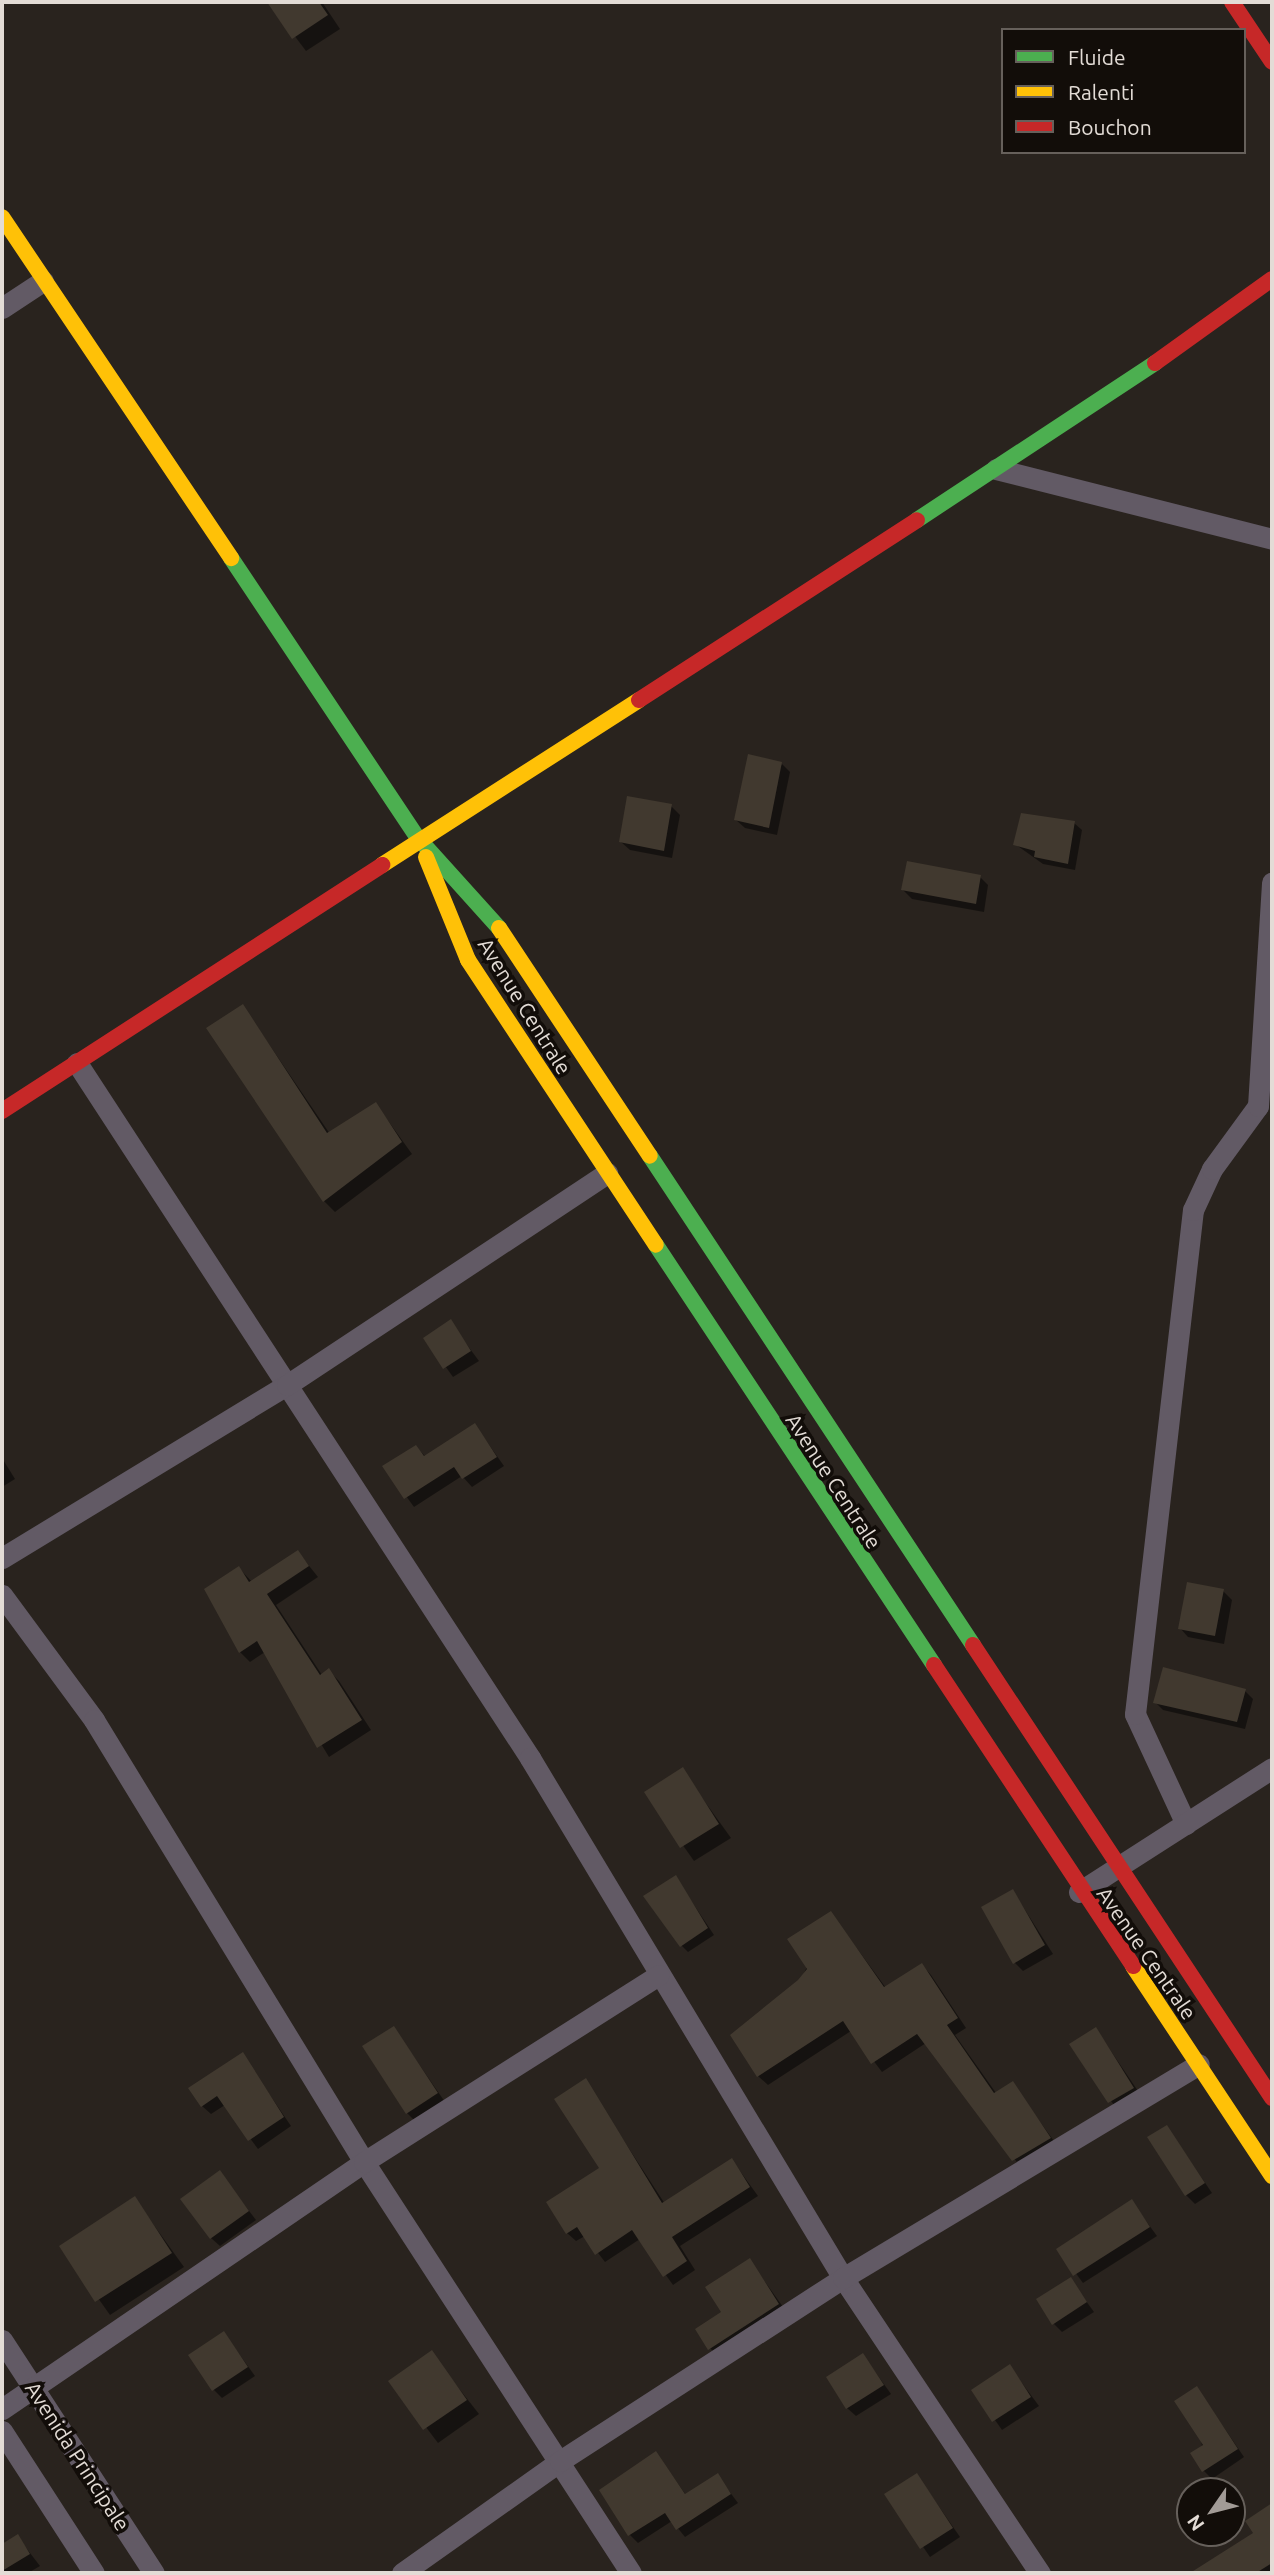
<!DOCTYPE html>
<html>
<head>
<meta charset="utf-8">
<style>
  body { margin:0 }
  #map { position:relative; width:1274px; height:2575px; overflow:hidden; background:#29231e; font-family:Ubuntu,sans-serif }
  div>[style] { position:absolute }
  .shadow>* { inset:0; background:#0007 }
  .building>* { inset:0; background:#41392f }
  .street>* { height:21px; margin:-10.5px; padding:0 10.5px; transform-origin:10.5px; border-radius:10.5px; background:#625a65 }
  .fast>* { height:16px; margin:-8px; padding:0 8px; transform-origin:8px; border-radius:8px; background:#4caf50 }
  .slow>* { height:16px; margin:-8px; padding:0 8px; transform-origin:8px; border-radius:8px; background:#ffc107 }
  .jam>* { height:16px; margin:-8px; padding:0 8px; transform-origin:8px; border-radius:8px; background:#c62828 }
  span { translate:-50% -50%; white-space:nowrap; text-align:center; line-height:1.15; -webkit-text-stroke:7px #120d09; paint-order:stroke }
  .street-label { font-size:21px; color:#e3dcd6 }
  .frame { position:absolute; inset:0; border:4px solid #e3dcd6; pointer-events:none }
  .legend { position:absolute; left:1001px; top:28px; width:245px; height:126px; box-sizing:border-box; background:#120d09; border:2px solid #66605b; margin:0; padding:9px 12px; list-style:none; font-size:21px; color:#e3dcd6 }
  .legend li { display:flex; align-items:center; gap:14px; height:35px }
  .legend b { width:35px; border:2px solid #66605b }
  .north { position:absolute; left:1176px; top:2477px; width:70px; height:70px; box-sizing:border-box; background:#120d09; border:2px solid #66605b; border-radius:50%; rotate:235deg; font-size:19px; font-weight:700; line-height:28px; text-align:center; color:#e3dcd6 }
  .north::after { content:''; display:block; margin:auto; width:24px; height:32px; background:#a29b96; clip-path:polygon(50% 0,100% 100%,50% 72%,0 100%) }
</style>
</head>
<body>
<div id="map">
  <div class="shadow">
    <div style="clip-path:polygon(269px 2px,322px 2px,340px 29px,306px 51px)"></div>
    <div style="clip-path:polygon(782px 764px,790px 772px,777px 835px,745px 828px,736px 820px)"></div>
    <div style="clip-path:polygon(671px 806px,680px 815px,672px 858px,630px 850px,621px 842px)"></div>
    <div style="clip-path:polygon(1074px 823px,1082px 830px,1075px 870px,1043px 864px,1015px 844px)"></div>
    <div style="clip-path:polygon(980px 877px,988px 885px,984px 912px,912px 899px,903px 890px)"></div>
    <div style="clip-path:polygon(243px 1006px,330px 1134px,376px 1104px,412px 1154px,335px 1212px,324px 1201px)"></div>
    <div style="clip-path:polygon(450px 1322px,479px 1361px,453px 1377px,425px 1338px)"></div>
    <div style="clip-path:polygon(475px 1425px,504px 1466px,472px 1487px,462px 1476px,414px 1507px,385px 1467px,416px 1447px,426px 1457px)"></div>
    <div style="clip-path:polygon(2px 1458px,15px 1479px,2px 1487px)"></div>
    <div style="clip-path:polygon(298px 1552px,318px 1577px,276px 1605px,322px 1675px,329px 1671px,339px 1681px,371px 1730px,329px 1757px,265px 1652px,250px 1662px,240px 1652px,239px 1568px,252px 1582px)"></div>
    <div style="clip-path:polygon(1223px 1591px,1232px 1600px,1224px 1644px,1188px 1637px,1180px 1628px)"></div>
    <div style="clip-path:polygon(1245px 1691px,1253px 1699px,1245px 1729px,1163px 1710px,1155px 1702px)"></div>
    <div style="clip-path:polygon(682px 1770px,731px 1838px,694px 1861px,646px 1793px)"></div>
    <div style="clip-path:polygon(676px 1878px,714px 1935px,688px 1952px,681px 1945px)"></div>
    <div style="clip-path:polygon(1013px 1891px,1053px 1954px,1023px 1971px,1015px 1963px)"></div>
    <div style="clip-path:polygon(831px 1913px,886px 1988px,922px 1965px,931px 1975px,966px 2028px,955px 2035px,996px 2093px,1012px 2083px,1059px 2148px,1023px 2170px,926px 2043px,882px 2072px,851px 2031px,768px 2085px,758px 2076px)"></div>
    <div style="clip-path:polygon(394px 2028px,445px 2102px,416px 2122px,407px 2113px)"></div>
    <div style="clip-path:polygon(1096px 2029px,1142px 2097px,1118px 2111px,1072px 2044px)"></div>
    <div style="clip-path:polygon(242px 2054px,291px 2126px,258px 2149px,225px 2105px,211px 2114px,202px 2106px)"></div>
    <div style="clip-path:polygon(585px 2081px,665px 2204px,732px 2160px,758px 2196px,680px 2246px,695px 2270px,673px 2285px,640px 2239px,605px 2262px,585px 2236px,576px 2241px,567px 2233px,601px 2168px)"></div>
    <div style="clip-path:polygon(1167px 2127px,1212px 2193px,1195px 2204px,1186px 2195px)"></div>
    <div style="clip-path:polygon(220px 2173px,256px 2220px,220px 2246px,211px 2238px)"></div>
    <div style="clip-path:polygon(135px 2199px,184px 2267px,110px 2315px,61px 2246px)"></div>
    <div style="clip-path:polygon(1132px 2202px,1157px 2236px,1083px 2283px,1058px 2249px)"></div>
    <div style="clip-path:polygon(750px 2261px,791px 2318px,723px 2362px,710px 2348px)"></div>
    <div style="clip-path:polygon(1070px 2279px,1094px 2312px,1062px 2332px,1054px 2324px)"></div>
    <div style="clip-path:polygon(224px 2333px,255px 2376px,222px 2398px,214px 2390px)"></div>
    <div style="clip-path:polygon(431px 2353px,479px 2414px,438px 2443px,391px 2381px)"></div>
    <div style="clip-path:polygon(863px 2355px,891px 2394px,856px 2416px,847px 2408px)"></div>
    <div style="clip-path:polygon(1010px 2367px,1039px 2406px,1002px 2430px,974px 2390px)"></div>
    <div style="clip-path:polygon(1197px 2388px,1244px 2457px,1212px 2479px,1204px 2471px)"></div>
    <div style="clip-path:polygon(656px 2453px,686px 2495px,717px 2475px,738px 2503px,685px 2537px,672px 2521px,638px 2543px,630px 2535px)"></div>
    <div style="clip-path:polygon(917px 2475px,960px 2537px,930px 2557px,887px 2494px)"></div>
    <div style="clip-path:polygon(1270px 2507px,1272px 2573px,1193px 2573px,1255px 2533px)"></div>
    <div style="clip-path:polygon(17px 2536px,40px 2566px,28px 2573px,2px 2573px,2px 2546px)"></div>
  </div>
  <div class="building">
    <div style="clip-path:polygon(267px 2px,319px 2px,328px 15px,292px 39px)"></div>
    <div style="clip-path:polygon(748px 754px,782px 762px,769px 828px,734px 820px)"></div>
    <div style="clip-path:polygon(627px 796px,672px 804px,664px 851px,619px 842px)"></div>
    <div style="clip-path:polygon(1021px 813px,1075px 821px,1068px 864px,1034px 857px,1035px 851px,1013px 845px)"></div>
    <div style="clip-path:polygon(907px 861px,981px 875px,976px 904px,901px 890px)"></div>
    <div style="clip-path:polygon(243px 1004px,327px 1133px,376px 1102px,402px 1142px,323px 1202px,206px 1028px)"></div>
    <div style="clip-path:polygon(451px 1319px,471px 1351px,443px 1369px,423px 1338px)"></div>
    <div style="clip-path:polygon(475px 1423px,497px 1457px,462px 1479px,454px 1467px,404px 1499px,382px 1466px,416px 1445px,424px 1456px)"></div>
    <div style="clip-path:polygon(298px 1550px,309px 1566px,267px 1594px,320px 1675px,329px 1668px,362px 1720px,317px 1748px,257px 1641px,239px 1653px,204px 1589px,239px 1566px,249px 1582px)"></div>
    <div style="clip-path:polygon(1187px 1582px,1224px 1589px,1215px 1636px,1178px 1629px)"></div>
    <div style="clip-path:polygon(1163px 1667px,1246px 1689px,1237px 1722px,1153px 1703px)"></div>
    <div style="clip-path:polygon(683px 1767px,719px 1824px,680px 1848px,644px 1792px)"></div>
    <div style="clip-path:polygon(676px 1875px,708px 1928px,680px 1947px,643px 1896px)"></div>
    <div style="clip-path:polygon(1013px 1889px,1045px 1945px,1013px 1964px,981px 1907px)"></div>
    <div style="clip-path:polygon(831px 1911px,884px 1987px,922px 1963px,958px 2018px,947px 2025px,994px 2093px,1013px 2081px,1051px 2138px,1012px 2161px,917px 2034px,871px 2064px,843px 2021px,757px 2077px,730px 2035px,798px 1980px,807px 1969px,787px 1939px)"></div>
    <div style="clip-path:polygon(394px 2026px,438px 2093px,406px 2114px,362px 2046px)"></div>
    <div style="clip-path:polygon(1096px 2027px,1134px 2088px,1108px 2103px,1069px 2044px)"></div>
    <div style="clip-path:polygon(243px 2052px,284px 2117px,248px 2141px,217px 2096px,201px 2107px,188px 2088px)"></div>
    <div style="clip-path:polygon(586px 2078px,662px 2203px,732px 2158px,750px 2187px,672px 2237px,687px 2261px,663px 2277px,632px 2230px,595px 2255px,577px 2227px,566px 2234px,546px 2202px,599px 2168px,554px 2099px)"></div>
    <div style="clip-path:polygon(1167px 2125px,1205px 2183px,1185px 2196px,1147px 2137px)"></div>
    <div style="clip-path:polygon(220px 2170px,249px 2211px,210px 2239px,180px 2199px)"></div>
    <div style="clip-path:polygon(135px 2196px,172px 2253px,95px 2302px,59px 2246px)"></div>
    <div style="clip-path:polygon(1132px 2199px,1150px 2227px,1073px 2276px,1056px 2249px)"></div>
    <div style="clip-path:polygon(750px 2258px,779px 2304px,708px 2350px,695px 2329px,721px 2312px,705px 2287px)"></div>
    <div style="clip-path:polygon(1071px 2277px,1087px 2302px,1052px 2325px,1036px 2299px)"></div>
    <div style="clip-path:polygon(224px 2331px,248px 2367px,212px 2391px,188px 2355px)"></div>
    <div style="clip-path:polygon(432px 2350px,467px 2400px,423px 2430px,388px 2381px)"></div>
    <div style="clip-path:polygon(863px 2353px,884px 2385px,846px 2409px,826px 2377px)"></div>
    <div style="clip-path:polygon(1010px 2364px,1031px 2397px,992px 2422px,971px 2390px)"></div>
    <div style="clip-path:polygon(1197px 2386px,1238px 2449px,1202px 2472px,1190px 2453px,1203px 2445px,1174px 2401px)"></div>
    <div style="clip-path:polygon(656px 2451px,685px 2494px,718px 2473px,731px 2494px,676px 2530px,665px 2513px,628px 2536px,599px 2490px)"></div>
    <div style="clip-path:polygon(917px 2473px,953px 2528px,920px 2549px,884px 2494px)"></div>
    <div style="clip-path:polygon(1272px 2503px,1272px 2563px,1256px 2573px,1190px 2573px,1253px 2533px,1245px 2521px)"></div>
    <div style="clip-path:polygon(18px 2534px,30px 2554px,2px 2571px,2px 2544px)"></div>
  </div>
  <div class="street">
    <div style="left:2px;top:308px;width:49px;rotate:-33.4deg"></div>
    <div style="left:996px;top:469px;width:285px;rotate:14.2deg"></div>
    <div style="left:77px;top:1063px;width:830px;rotate:56.9deg"></div>
    <div style="left:530px;top:1758px;width:607px;rotate:58.96deg"></div>
    <div style="left:843px;top:2278px;width:355px;rotate:56.3deg"></div>
    <div style="left:2px;top:1558px;width:333px;rotate:-31.3deg"></div>
    <div style="left:287px;top:1385px;width:384px;rotate:-33.5deg"></div>
    <div style="left:2px;top:1595px;width:155px;rotate:53.6deg"></div>
    <div style="left:94px;top:1720px;width:518px;rotate:58.58deg"></div>
    <div style="left:364px;top:2162px;width:490px;rotate:57deg"></div>
    <div style="left:1186px;top:1824px;width:121px;rotate:-114.9deg"></div>
    <div style="left:1135px;top:1714px;width:507px;rotate:-83.44deg"></div>
    <div style="left:1193px;top:1210px;width:45px;rotate:-65.1deg"></div>
    <div style="left:1212px;top:1169px;width:78px;rotate:-53.9deg"></div>
    <div style="left:1258px;top:1106px;width:224px;rotate:-86.4deg"></div>
    <div style="left:1079px;top:1892px;width:229px;rotate:-32.7deg"></div>
    <div style="left:2px;top:2340px;width:278px;rotate:56.9deg"></div>
    <div style="left:2px;top:2409px;width:438px;rotate:-34.3deg"></div>
    <div style="left:364px;top:2162px;width:349px;rotate:-32.4deg"></div>
    <div style="left:2px;top:2431px;width:169px;rotate:57.1deg"></div>
    <div style="left:402px;top:2573px;width:194px;rotate:-35.3deg"></div>
    <div style="left:560px;top:2461px;width:337px;rotate:-32.9deg"></div>
    <div style="left:843px;top:2278px;width:415px;rotate:-31deg"></div>
  </div>
  <div class="fast">
    <div style="left:917px;top:520px;width:285px;rotate:-33.4deg"></div>
    <div style="left:231px;top:558px;width:337px;rotate:56.3deg"></div>
    <div style="left:418px;top:838px;width:121px;rotate:48deg"></div>
    <div style="left:650px;top:1156px;width:586px;rotate:56.55deg"></div>
    <div style="left:656px;top:1245px;width:504px;rotate:56.5deg"></div>
  </div>
  <div class="slow">
    <div style="left:2px;top:217px;width:411px;rotate:56.1deg"></div>
    <div style="left:426px;top:857px;width:111px;rotate:67.8deg"></div>
    <div style="left:468px;top:960px;width:341px;rotate:56.6deg"></div>
    <div style="left:382px;top:865px;width:305px;rotate:-32.7deg"></div>
    <div style="left:499px;top:928px;width:273px;rotate:56.5deg"></div>
    <div style="left:1133px;top:1966px;width:252px;rotate:56.5deg"></div>
  </div>
  <div class="jam">
    <div style="left:1232px;top:2px;width:72px;rotate:56.3deg"></div>
    <div style="left:1155px;top:363px;width:144px;rotate:-35.7deg"></div>
    <div style="left:639px;top:700px;width:331px;rotate:-32.9deg"></div>
    <div style="left:2px;top:1111px;width:453px;rotate:-32.9deg"></div>
    <div style="left:973px;top:1645px;width:543px;rotate:56.57deg"></div>
    <div style="left:934px;top:1665px;width:361px;rotate:56.5deg"></div>
  </div>
  <div class="street-label">
    <span style="left:525px;top:1006px;rotate:58deg">Avenue Centrale</span>
    <span style="left:834px;top:1481px;rotate:57deg">Avenue Centrale</span>
    <span style="left:1147px;top:1953px;rotate:55deg">Avenue Centrale</span>
    <span style="left:78px;top:2456px;rotate:57deg">Avenida Principale</span>
  </div>
  <div class="frame"></div>
  <ul class="legend">
  <li><b style="height:9px;background:#4caf50"></b>Fluide</li>
  <li><b style="height:9px;background:#ffc107"></b>Ralenti</li>
  <li><b style="height:9px;background:#c62828"></b>Bouchon</li>
  </ul>
  <div class="north">N</div>
</div>
</body>
</html>
